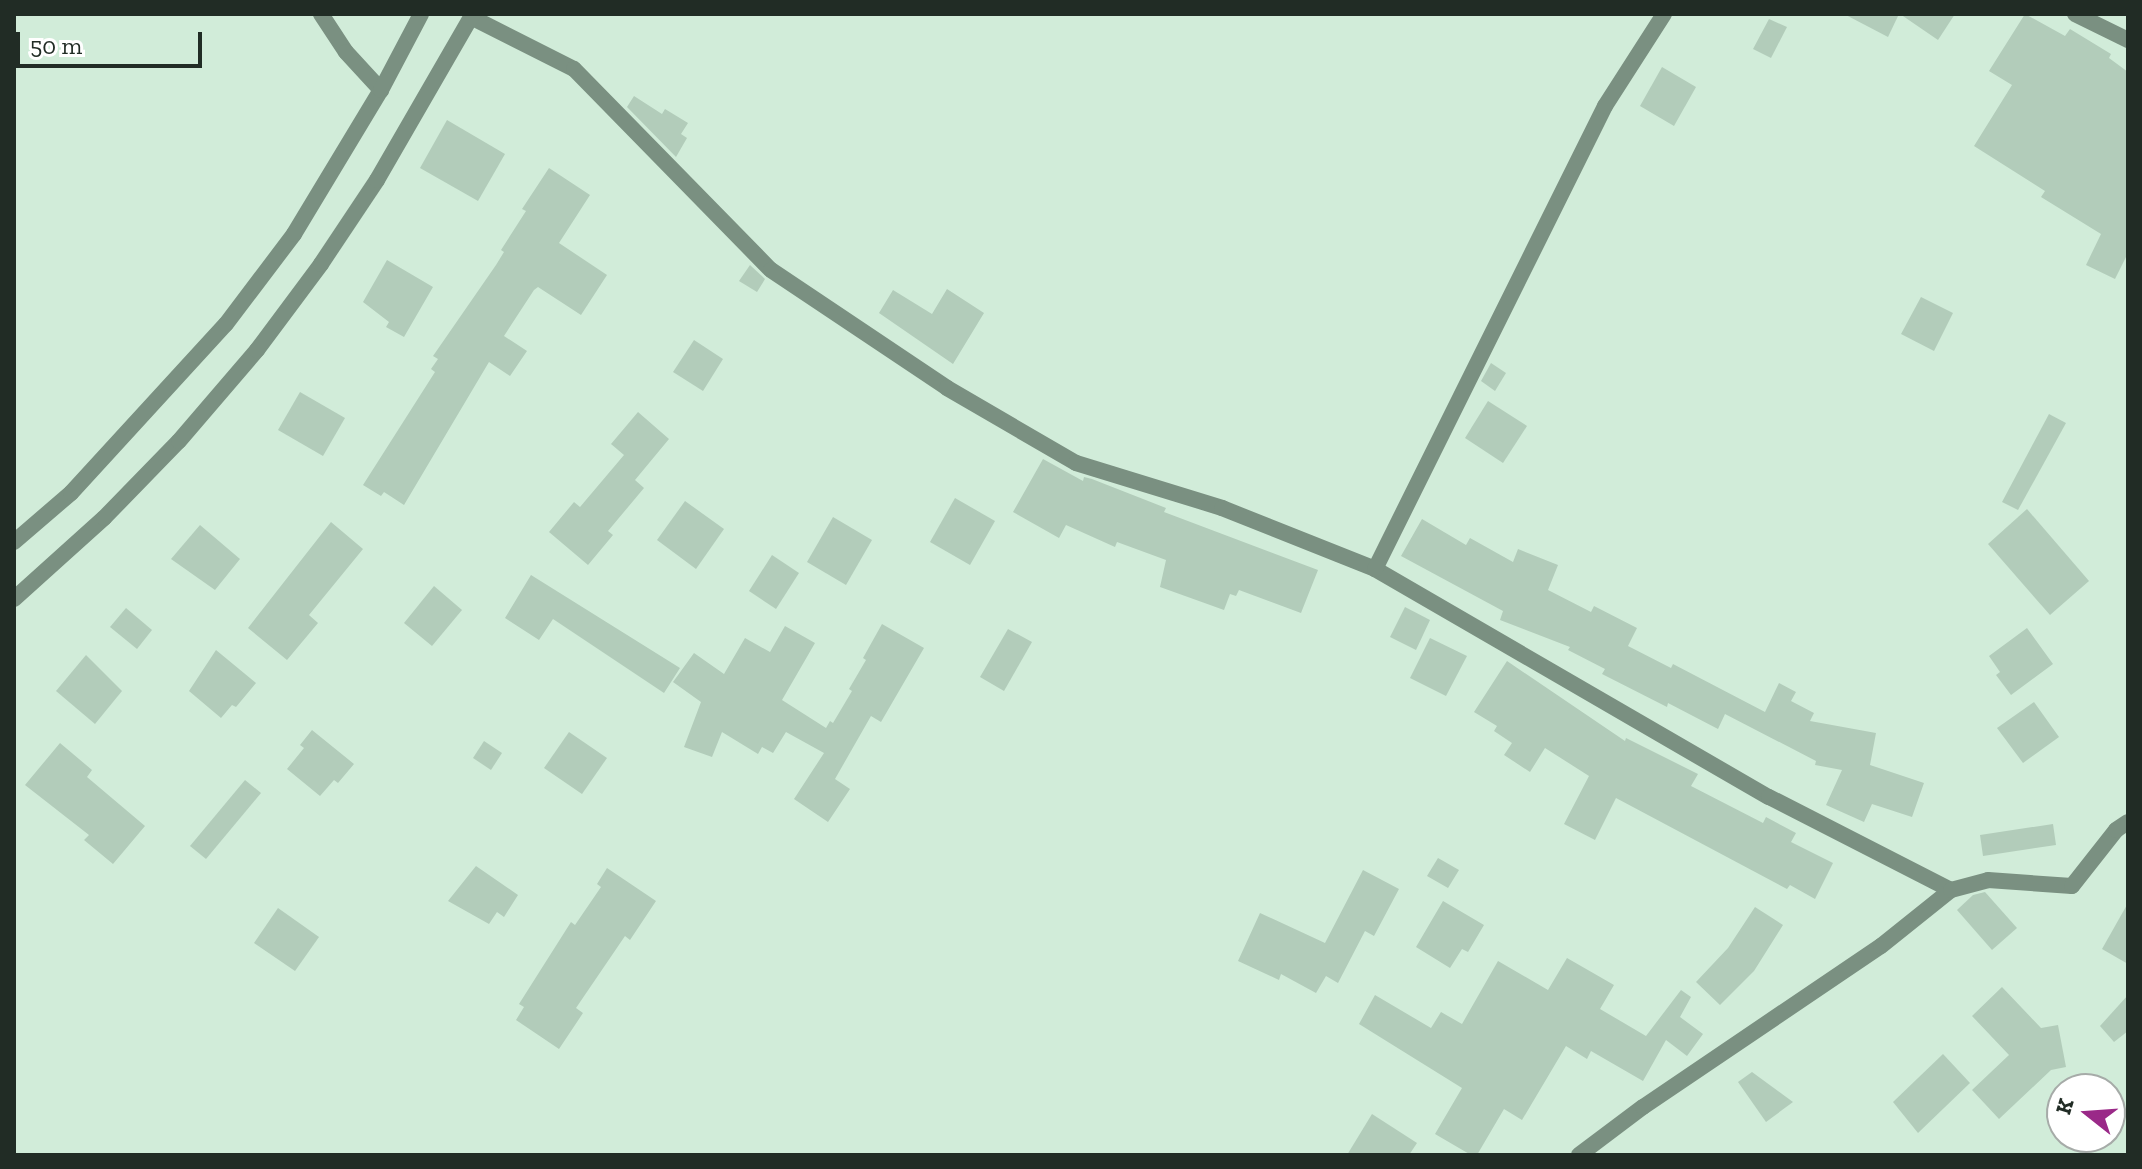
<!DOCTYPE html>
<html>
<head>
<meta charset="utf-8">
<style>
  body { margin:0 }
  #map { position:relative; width:2142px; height:1169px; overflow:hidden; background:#d1ecd9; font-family:"Zilla Slab",serif }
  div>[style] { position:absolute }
  .building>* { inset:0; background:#b2ccba }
  .minor>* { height:16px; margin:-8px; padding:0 8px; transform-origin:8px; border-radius:8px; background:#7a9081 }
  .tertiary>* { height:16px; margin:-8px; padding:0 8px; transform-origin:8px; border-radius:8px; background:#7a9081 }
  span { translate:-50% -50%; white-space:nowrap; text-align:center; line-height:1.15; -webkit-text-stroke:6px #fff; paint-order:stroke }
  .frame { position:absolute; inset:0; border:16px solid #212c25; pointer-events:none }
  .north { position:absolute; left:2046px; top:1073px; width:80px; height:80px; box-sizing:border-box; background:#fff; border:2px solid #a6aba8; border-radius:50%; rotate:287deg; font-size:22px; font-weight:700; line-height:32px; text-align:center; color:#212c25 }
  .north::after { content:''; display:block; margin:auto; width:28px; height:36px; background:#9a2988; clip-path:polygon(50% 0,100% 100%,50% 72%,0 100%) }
  .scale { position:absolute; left:16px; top:32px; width:186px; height:36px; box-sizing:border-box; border:4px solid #212c25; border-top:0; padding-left:10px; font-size:24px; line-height:28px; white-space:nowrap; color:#212c25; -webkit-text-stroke:6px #fff; paint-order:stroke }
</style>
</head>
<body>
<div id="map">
  <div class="building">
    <div style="clip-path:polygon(1844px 14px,1899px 14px,1888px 37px)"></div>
    <div style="clip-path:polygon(1900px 14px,1955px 14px,1938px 40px)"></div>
    <div style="clip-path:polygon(2025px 14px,2065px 36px,2070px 29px,2111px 54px,2109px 58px,2128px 72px,2128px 253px,2115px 279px,2086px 265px,2101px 234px,2041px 197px,2045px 191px,1974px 146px,2012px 85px,1989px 71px)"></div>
    <div style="clip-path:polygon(1769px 19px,1787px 27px,1771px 58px,1753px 49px)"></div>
    <div style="clip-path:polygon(1662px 67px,1696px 87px,1674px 126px,1640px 106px)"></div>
    <div style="clip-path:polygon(634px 96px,662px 114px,665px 109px,688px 123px,681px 134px,687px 138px,676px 157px,627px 107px)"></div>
    <div style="clip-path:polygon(447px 120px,505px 154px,478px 201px,420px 168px)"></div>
    <div style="clip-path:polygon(549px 168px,590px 195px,559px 243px,607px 275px,581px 315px,538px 287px,534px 290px,504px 336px,527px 351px,510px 376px,489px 362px,404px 505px,384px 492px,381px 496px,363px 485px,435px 372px,431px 369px,438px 359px,433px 356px,496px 265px,504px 252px,501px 250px,526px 211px,522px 209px)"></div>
    <div style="clip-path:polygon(387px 260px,433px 287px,404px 337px,386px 327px,389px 322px,363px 302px)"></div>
    <div style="clip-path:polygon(750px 265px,765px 279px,757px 292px,739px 281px)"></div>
    <div style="clip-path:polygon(947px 289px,984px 313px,953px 364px,879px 313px,893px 290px,932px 314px)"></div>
    <div style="clip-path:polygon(1921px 297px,1953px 313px,1934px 351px,1901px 334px)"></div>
    <div style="clip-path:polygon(694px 340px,723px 359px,703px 391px,673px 372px)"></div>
    <div style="clip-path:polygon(1491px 363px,1506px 373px,1495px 391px,1481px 381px)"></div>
    <div style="clip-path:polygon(300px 392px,345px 418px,323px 456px,278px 430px)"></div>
    <div style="clip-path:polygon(1488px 401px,1527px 426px,1503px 463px,1465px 438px)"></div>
    <div style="clip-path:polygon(638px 412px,669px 439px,635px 480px,644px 488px,608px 531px,613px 535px,588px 565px,549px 532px,574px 502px,580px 507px,624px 455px,611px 444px)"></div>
    <div style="clip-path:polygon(2049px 414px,2066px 423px,2018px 510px,2002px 502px)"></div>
    <div style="clip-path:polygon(1043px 459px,1083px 481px,1084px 477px,1092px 479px,1166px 508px,1164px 512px,1318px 570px,1301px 613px,1239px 590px,1236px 596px,1230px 594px,1224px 610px,1160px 587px,1166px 560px,1117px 542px,1115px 547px,1066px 525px,1059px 538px,1013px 512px)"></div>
    <div style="clip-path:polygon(955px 498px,995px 521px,970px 565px,930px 542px)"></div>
    <div style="clip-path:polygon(685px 501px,724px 529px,696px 569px,657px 540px)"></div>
    <div style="clip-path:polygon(2027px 509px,2089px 581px,2050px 615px,1988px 544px)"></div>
    <div style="clip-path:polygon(833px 517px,872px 540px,846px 585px,807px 562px)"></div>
    <div style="clip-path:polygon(1422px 519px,1466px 545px,1470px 538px,1513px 562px,1518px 549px,1558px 565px,1548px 590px,1591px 612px,1594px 606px,1637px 628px,1628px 646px,1671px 668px,1673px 664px,1765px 712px,1779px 683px,1796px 692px,1791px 701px,1814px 713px,1810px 721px,1876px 733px,1870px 765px,1924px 783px,1912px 817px,1872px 804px,1864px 822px,1826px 805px,1842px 770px,1815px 765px,1816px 761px,1725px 714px,1718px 729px,1668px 703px,1667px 707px,1602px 674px,1605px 669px,1568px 650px,1570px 647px,1500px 620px,1503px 611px,1401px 556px)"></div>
    <div style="clip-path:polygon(331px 522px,363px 549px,309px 615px,318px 623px,287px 660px,248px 628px)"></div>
    <div style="clip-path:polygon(200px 525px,240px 559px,215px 590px,171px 559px)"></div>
    <div style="clip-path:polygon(772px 555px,799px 573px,776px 609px,749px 591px)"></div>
    <div style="clip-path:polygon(531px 575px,680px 668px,664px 693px,553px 619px,539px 640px,505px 618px)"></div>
    <div style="clip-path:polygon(434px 586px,462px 610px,432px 646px,404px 623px)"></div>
    <div style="clip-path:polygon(1405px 607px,1430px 620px,1416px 650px,1390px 637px)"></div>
    <div style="clip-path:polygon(126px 608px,152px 630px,137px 649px,110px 627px)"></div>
    <div style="clip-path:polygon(882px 624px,924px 648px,881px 722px,871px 716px,835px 779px,850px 789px,828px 822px,794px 799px,824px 753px,786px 732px,773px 753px,762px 747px,758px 754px,722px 732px,712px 757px,684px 747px,701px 702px,673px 682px,694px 653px,724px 674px,745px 638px,770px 652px,785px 626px,815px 643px,782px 700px,826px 728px,830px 721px,833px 723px,852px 691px,849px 689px,866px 660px,863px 658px)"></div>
    <div style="clip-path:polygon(2027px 628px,2053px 664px,2011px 695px,1996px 675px,2000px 672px,1989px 656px)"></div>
    <div style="clip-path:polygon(1008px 629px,1032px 642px,1004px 691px,980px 677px)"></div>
    <div style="clip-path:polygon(1430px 638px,1467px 656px,1446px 696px,1410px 678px)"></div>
    <div style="clip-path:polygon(216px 650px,256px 683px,236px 707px,232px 705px,221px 718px,189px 691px)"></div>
    <div style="clip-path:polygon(86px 655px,122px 691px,95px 724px,56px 691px)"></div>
    <div style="clip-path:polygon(1507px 661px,1625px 741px,1626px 738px,1698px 774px,1691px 786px,1763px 823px,1766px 817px,1796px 833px,1791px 842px,1833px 863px,1815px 899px,1790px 885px,1787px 889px,1616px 798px,1595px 840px,1564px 824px,1589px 776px,1545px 748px,1530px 772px,1504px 755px,1512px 743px,1494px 731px,1497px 726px,1474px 712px)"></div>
    <div style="clip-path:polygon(2034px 702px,2059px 737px,2023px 763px,1997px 728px)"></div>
    <div style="clip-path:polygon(312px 730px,354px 764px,338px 783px,334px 780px,320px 796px,287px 769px,304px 748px,300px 745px)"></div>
    <div style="clip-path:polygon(569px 732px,607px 758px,582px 794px,544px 768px)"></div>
    <div style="clip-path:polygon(484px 741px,502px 753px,491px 770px,473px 758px)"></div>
    <div style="clip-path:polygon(60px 743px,92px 770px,87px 777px,145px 826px,113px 864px,84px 840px,89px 835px,25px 785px)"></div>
    <div style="clip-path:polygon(245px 780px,261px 793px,206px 859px,190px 846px)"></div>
    <div style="clip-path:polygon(2053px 824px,2056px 845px,1983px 856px,1980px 835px)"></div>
    <div style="clip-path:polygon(1438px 858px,1459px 870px,1448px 888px,1427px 876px)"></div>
    <div style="clip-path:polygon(476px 866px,518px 895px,504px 917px,497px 912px,489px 924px,448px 901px)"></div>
    <div style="clip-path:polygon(607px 868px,656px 901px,630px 940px,625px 936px,576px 1008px,583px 1013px,559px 1049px,516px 1020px,524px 1007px,519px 1004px,571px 922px,575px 925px,601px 887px,597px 884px)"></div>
    <div style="clip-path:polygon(1363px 870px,1399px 889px,1374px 936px,1365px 931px,1338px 983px,1326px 976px,1316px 993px,1281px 974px,1279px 980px,1238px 961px,1260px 913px,1325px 943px)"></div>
    <div style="clip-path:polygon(1985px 892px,2017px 928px,1992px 950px,1957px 910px,1973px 895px)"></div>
    <div style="clip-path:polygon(1443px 901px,1484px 925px,1468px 952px,1462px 949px,1450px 968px,1416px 947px)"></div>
    <div style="clip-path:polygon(2128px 903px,2128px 964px,2102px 949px)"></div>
    <div style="clip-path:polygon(1755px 907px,1783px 925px,1754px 971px,1720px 1005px,1696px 982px,1728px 948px)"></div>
    <div style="clip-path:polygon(278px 908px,319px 937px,295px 971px,254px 943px)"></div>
    <div style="clip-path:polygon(1567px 958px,1614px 985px,1600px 1009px,1646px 1036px,1681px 990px,1691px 997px,1680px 1017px,1703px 1034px,1687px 1056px,1666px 1040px,1643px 1081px,1591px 1051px,1587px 1059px,1566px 1046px,1522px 1120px,1504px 1109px,1477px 1155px,1471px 1155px,1435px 1134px,1462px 1088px,1359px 1024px,1375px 995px,1431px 1028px,1441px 1012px,1462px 1024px,1498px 961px,1548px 990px)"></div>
    <div style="clip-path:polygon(2002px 987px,2041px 1028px,2058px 1025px,2066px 1067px,2051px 1070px,1999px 1119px,1972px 1090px,2009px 1055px,1972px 1016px)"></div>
    <div style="clip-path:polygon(2128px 995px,2128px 1031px,2114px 1042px,2100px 1026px)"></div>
    <div style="clip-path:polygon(1943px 1054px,1970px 1083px,1918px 1133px,1893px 1102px)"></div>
    <div style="clip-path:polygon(1752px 1072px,1793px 1102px,1766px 1122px,1738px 1082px)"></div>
    <div style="clip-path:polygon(1372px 1114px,1417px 1143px,1409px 1155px,1347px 1155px)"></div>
  </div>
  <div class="minor">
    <div style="left:321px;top:14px;width:45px;rotate:56.7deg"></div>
    <div style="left:346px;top:52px;width:52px;rotate:47.4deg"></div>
    <div style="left:2075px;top:14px;width:59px;rotate:26.1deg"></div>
    <div style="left:471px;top:17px;width:115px;rotate:26.8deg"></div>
    <div style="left:574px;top:69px;width:281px;rotate:45.6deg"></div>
    <div style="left:771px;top:270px;width:212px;rotate:33.8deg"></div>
    <div style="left:947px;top:388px;width:149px;rotate:30.2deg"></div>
    <div style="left:1076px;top:463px;width:153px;rotate:17.1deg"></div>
    <div style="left:1222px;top:508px;width:165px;rotate:21.7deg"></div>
    <div style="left:1375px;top:569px;width:455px;rotate:30.1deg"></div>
    <div style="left:1769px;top:797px;width:204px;rotate:27.1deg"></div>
    <div style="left:1375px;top:569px;width:517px;rotate:-63.58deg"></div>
    <div style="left:1605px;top:106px;width:109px;rotate:-57.3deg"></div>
  </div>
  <div class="tertiary">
    <div style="left:14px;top:542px;width:75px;rotate:-40.7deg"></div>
    <div style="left:71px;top:493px;width:229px;rotate:-47.5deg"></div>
    <div style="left:226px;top:324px;width:113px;rotate:-52.9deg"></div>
    <div style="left:294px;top:234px;width:168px;rotate:-58.9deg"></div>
    <div style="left:381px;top:90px;width:86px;rotate:-62.2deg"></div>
    <div style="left:14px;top:599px;width:121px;rotate:-42deg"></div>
    <div style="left:104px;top:518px;width:107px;rotate:-45.8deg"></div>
    <div style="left:179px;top:441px;width:120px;rotate:-49.4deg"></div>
    <div style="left:257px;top:350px;width:107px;rotate:-53.3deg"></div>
    <div style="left:321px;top:264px;width:101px;rotate:-56.3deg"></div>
    <div style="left:377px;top:180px;width:192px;rotate:-60deg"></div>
    <div style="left:1579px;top:1155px;width:80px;rotate:-36.9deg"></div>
    <div style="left:1643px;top:1107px;width:287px;rotate:-34.1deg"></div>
    <div style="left:1881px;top:946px;width:90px;rotate:-38.7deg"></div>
    <div style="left:1951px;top:890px;width:38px;rotate:-15deg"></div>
    <div style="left:1988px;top:880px;width:84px;rotate:4.1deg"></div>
    <div style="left:2072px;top:886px;width:71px;rotate:-51.8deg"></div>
    <div style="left:2116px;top:830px;width:14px;rotate:-34deg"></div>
  </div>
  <div class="frame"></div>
  <div class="north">K</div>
  <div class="scale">50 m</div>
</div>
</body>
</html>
